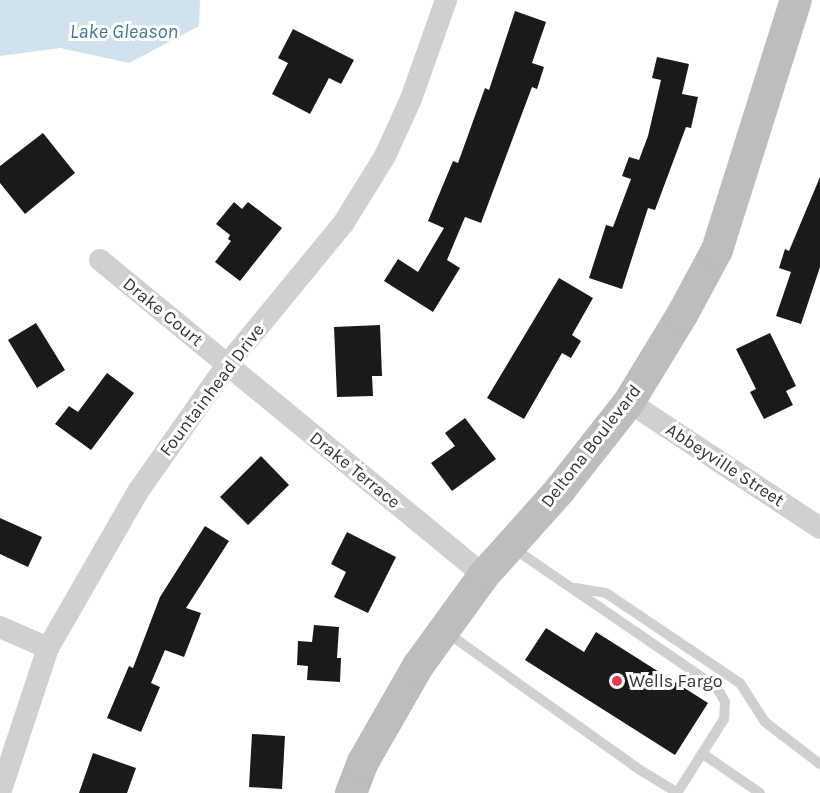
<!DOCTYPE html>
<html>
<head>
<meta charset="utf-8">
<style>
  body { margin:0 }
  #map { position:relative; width:820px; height:793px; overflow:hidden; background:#fff; font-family:Karla,sans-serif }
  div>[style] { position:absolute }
  .water>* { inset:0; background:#cfe2ee }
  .building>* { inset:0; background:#1a1a1a }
  .lane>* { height:10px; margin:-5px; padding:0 5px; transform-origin:5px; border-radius:5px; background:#d0d0d0 }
  .street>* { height:22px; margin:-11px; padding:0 11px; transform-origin:11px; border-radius:11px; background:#d0d0d0 }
  .secondary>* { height:32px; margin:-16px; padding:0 16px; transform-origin:16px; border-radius:16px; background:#bdbdbd }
  .dots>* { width:16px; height:16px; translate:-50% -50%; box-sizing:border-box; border:3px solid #fff; border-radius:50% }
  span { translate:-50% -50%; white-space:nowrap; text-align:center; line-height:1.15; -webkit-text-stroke:6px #fff; paint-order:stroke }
  .street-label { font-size:18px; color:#333 }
  .poi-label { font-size:18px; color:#333 }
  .left { translate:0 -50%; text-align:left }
  .water-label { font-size:20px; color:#3f7597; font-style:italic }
</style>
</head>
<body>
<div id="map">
  <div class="water">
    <div style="clip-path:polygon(0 0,200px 0,199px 26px,129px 63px,60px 48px,0 56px)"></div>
  </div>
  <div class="building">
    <div style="clip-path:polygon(515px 11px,546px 22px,532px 63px,544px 67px,537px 89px,532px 87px,481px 223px,465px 217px,447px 260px,460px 268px,433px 312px,384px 281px,398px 259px,418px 272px,444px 228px,428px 221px,453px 161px,458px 163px,485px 88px,489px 90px)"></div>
    <div style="clip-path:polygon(293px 29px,354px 60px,341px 84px,329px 78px,310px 114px,272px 94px,288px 63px,278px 58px)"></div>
    <div style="clip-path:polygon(657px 57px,689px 64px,682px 94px,698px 97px,691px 128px,686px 127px,655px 210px,648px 208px,622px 289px,589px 278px,606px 225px,613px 227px,631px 179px,622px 176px,629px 157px,639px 160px,648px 136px,661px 80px,652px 78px)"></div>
    <div style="clip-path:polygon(43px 133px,75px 173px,25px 214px,0 183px,0 166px)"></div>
    <div style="clip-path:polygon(820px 177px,820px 267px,801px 324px,776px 316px,791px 272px,779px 268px,785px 249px,789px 251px)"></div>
    <div style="clip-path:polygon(234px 202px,242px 209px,248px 202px,282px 228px,240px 281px,215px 262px,231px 241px,228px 239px,230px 235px,216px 224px)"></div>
    <div style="clip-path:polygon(559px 278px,593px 298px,572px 335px,581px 341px,571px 358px,562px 353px,524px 419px,487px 398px)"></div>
    <div style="clip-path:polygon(36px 323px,65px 370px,37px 388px,8px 340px)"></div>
    <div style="clip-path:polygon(380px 325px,382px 376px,372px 376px,373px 396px,337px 397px,334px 327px)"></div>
    <div style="clip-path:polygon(770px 333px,796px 386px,786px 391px,793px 405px,764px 419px,750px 392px,756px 389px,736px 349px)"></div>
    <div style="clip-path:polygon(107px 373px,134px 393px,91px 450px,55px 424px,69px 406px,78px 412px)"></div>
    <div style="clip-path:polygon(465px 418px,496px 459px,452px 491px,431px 463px,455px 446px,445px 433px)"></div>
    <div style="clip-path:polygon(261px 456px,289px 485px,248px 525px,220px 497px)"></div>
    <div style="clip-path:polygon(0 518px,42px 537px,28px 567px,0 554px)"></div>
    <div style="clip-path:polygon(205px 526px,229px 541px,186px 608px,201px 613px,184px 657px,165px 650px,151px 683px,160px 687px,141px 732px,107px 718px,129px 666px,133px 668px,160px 597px)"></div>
    <div style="clip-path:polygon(347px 532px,396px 557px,368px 613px,334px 597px,346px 572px,331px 564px)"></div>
    <div style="clip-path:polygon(314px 625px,339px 627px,337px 658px,341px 658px,340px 682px,307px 680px,308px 666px,297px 665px,298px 641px,312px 642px)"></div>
    <div style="clip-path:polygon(546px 628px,584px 652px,596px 632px,708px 703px,675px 755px,525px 660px)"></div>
    <div style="clip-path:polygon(252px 734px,285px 736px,282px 789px,249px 787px)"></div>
    <div style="clip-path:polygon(93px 753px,136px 768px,127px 793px,79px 793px)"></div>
  </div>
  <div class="lane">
    <div style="left:513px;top:548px;width:242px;rotate:34.4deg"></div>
    <div style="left:713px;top:685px;width:11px;rotate:49deg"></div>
    <div style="left:720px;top:693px;width:10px;rotate:61deg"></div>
    <div style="left:725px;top:702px;width:17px;rotate:93deg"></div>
    <div style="left:724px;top:719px;width:88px;rotate:122.4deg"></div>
    <div style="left:575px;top:588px;width:31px;rotate:9deg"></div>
    <div style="left:606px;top:593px;width:161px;rotate:33.9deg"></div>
    <div style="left:740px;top:683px;width:46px;rotate:57.3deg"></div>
    <div style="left:765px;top:722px;width:69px;rotate:37.4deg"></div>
    <div style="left:446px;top:632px;width:238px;rotate:35.4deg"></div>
    <div style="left:640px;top:770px;width:44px;rotate:31.2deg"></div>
    <div style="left:703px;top:754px;width:69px;rotate:34.4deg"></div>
  </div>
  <div class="street">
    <div style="left:100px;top:260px;width:497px;rotate:39.4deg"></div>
    <div style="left:629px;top:402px;width:229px;rotate:33.4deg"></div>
    <div style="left:0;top:627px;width:52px;rotate:23.6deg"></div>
    <div style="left:0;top:793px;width:153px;rotate:-71.7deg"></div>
    <div style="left:48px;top:648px;width:182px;rotate:-60.1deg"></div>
    <div style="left:139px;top:490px;width:153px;rotate:-54.9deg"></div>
    <div style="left:227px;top:365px;width:183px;rotate:-50.6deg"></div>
    <div style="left:343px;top:224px;width:80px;rotate:-58.3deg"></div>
    <div style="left:385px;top:156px;width:63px;rotate:-65.5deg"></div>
    <div style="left:411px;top:99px;width:105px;rotate:-70.5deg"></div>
  </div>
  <div class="secondary">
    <div style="left:351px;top:793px;width:33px;rotate:-69deg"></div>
    <div style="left:363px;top:762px;width:111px;rotate:-60.2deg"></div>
    <div style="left:418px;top:666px;width:112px;rotate:-54deg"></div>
    <div style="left:484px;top:575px;width:113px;rotate:-48.2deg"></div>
    <div style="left:559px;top:491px;width:113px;rotate:-51.8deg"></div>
    <div style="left:629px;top:402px;width:102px;rotate:-58.7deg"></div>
    <div style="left:682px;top:315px;width:74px;rotate:-61.7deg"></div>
    <div style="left:717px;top:250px;width:262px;rotate:-72.5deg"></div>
  </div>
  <div class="dots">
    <div style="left:617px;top:681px;background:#e63946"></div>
  </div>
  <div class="street-label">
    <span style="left:163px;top:312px;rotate:39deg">Drake Court</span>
    <span style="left:212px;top:390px;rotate:-53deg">Fountainhead Drive</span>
    <span style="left:591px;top:446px;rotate:-52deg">Deltona Boulevard</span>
    <span style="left:725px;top:465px;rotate:33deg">Abbeyville Street</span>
    <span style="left:355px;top:470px;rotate:39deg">Drake Terrace</span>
  </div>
  <div class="poi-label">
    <span class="left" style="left:629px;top:681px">Wells Fargo</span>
  </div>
  <div class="water-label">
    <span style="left:124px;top:31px">Lake Gleason</span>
  </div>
</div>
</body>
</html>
